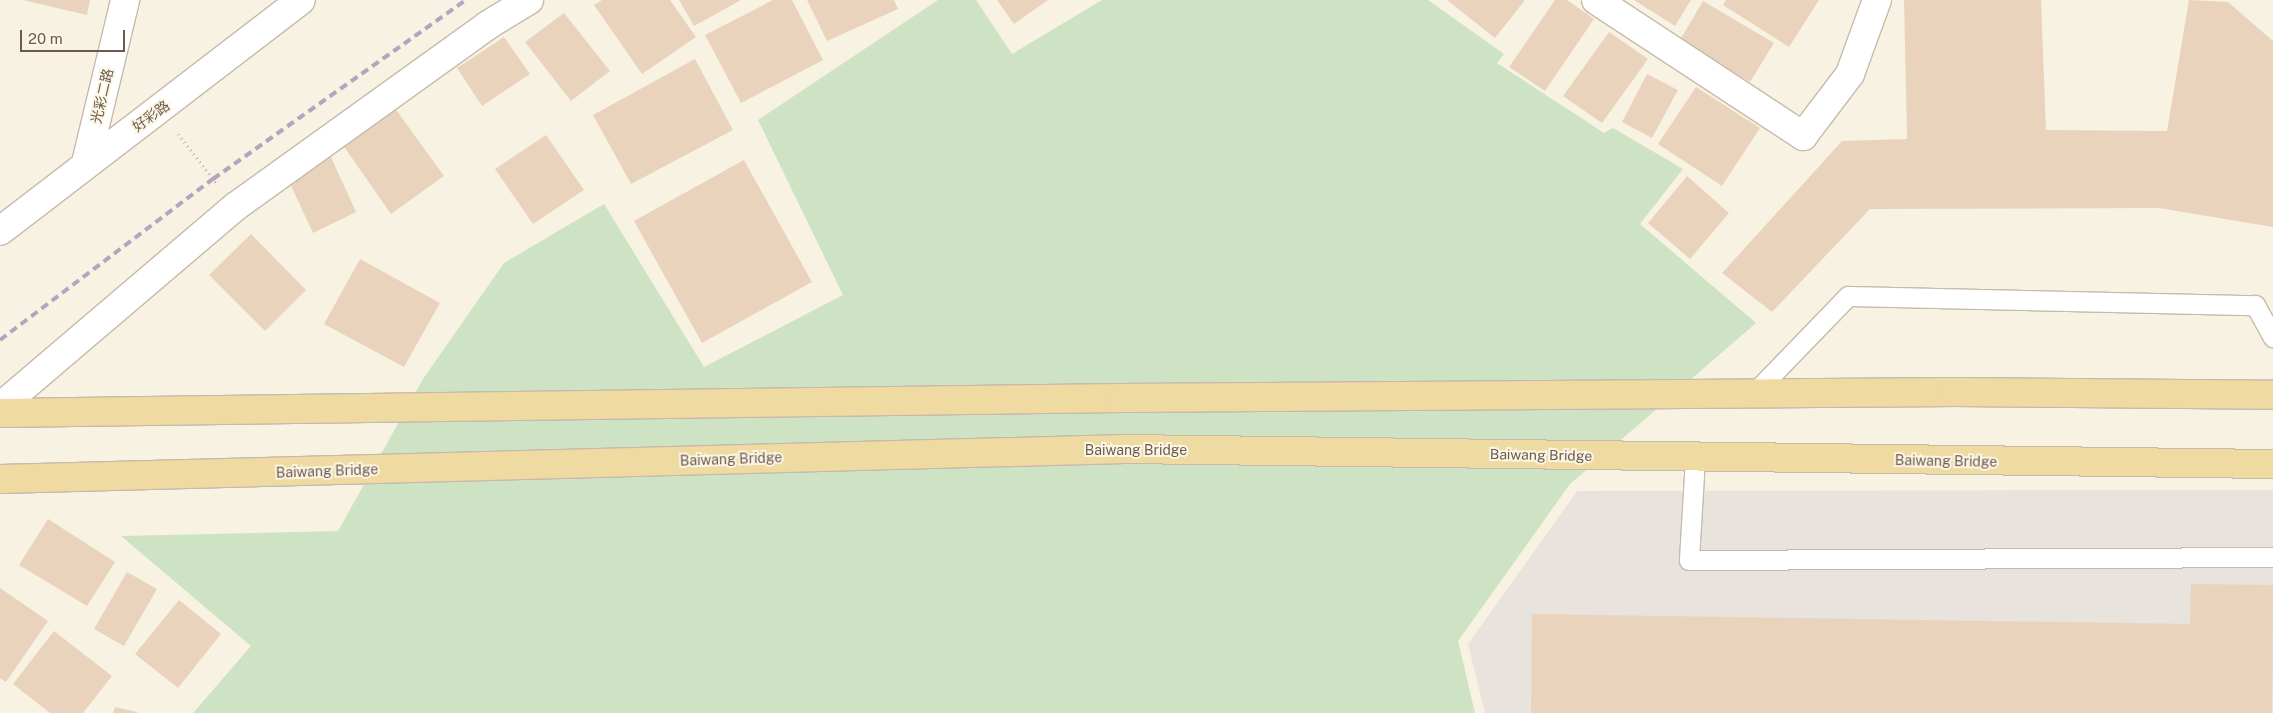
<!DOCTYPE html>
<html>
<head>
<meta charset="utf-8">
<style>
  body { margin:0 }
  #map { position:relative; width:2273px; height:713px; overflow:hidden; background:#f8f2e2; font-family:"Public Sans","Noto Sans SC",sans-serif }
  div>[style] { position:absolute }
  .industrial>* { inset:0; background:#e8e3dc }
  .green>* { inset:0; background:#cde3c3 }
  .building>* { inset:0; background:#ead3bd }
  .path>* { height:3px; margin-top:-1.5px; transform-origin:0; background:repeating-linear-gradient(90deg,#ceb7a1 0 1px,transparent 0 5px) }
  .roads { filter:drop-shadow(1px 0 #c7baab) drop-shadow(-1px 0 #c7baab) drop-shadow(0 1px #c7baab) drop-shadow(0 -1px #c7baab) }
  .lane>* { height:19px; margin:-9.5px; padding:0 9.5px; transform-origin:9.5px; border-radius:9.5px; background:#fff }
  .street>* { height:28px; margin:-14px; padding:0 14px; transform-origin:14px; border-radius:14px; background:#fff }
  .secondary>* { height:28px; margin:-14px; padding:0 14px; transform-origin:14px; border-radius:14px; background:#fff }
  .primary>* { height:28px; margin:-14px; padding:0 14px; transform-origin:14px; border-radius:14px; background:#efdaa2 }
  .rail>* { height:4px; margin-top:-2px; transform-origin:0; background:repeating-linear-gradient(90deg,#b5a3bf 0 8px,transparent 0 13px) }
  span { translate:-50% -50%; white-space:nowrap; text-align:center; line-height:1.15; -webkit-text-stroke:4px #fcf6e7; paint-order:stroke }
  .street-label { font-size:14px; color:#6c5b4c }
  .scale { position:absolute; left:20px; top:30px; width:105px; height:22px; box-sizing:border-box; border:2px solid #6c5b4c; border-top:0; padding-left:6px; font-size:15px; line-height:18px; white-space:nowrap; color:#6c5b4c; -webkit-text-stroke:4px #fcf6e7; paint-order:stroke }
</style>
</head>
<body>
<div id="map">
  <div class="industrial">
    <div style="clip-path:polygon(2273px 490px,2273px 713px,1485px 713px,1468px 644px,1577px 491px)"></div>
  </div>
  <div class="green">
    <div style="clip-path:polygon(938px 0,976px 0,1012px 54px,1102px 0,1428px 0,1504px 54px,1497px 63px,1604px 133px,1613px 128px,1683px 169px,1640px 224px,1756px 323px,1570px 484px,1458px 641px,1475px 713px,193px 713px,251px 646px,121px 536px,338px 531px,423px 379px,504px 263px,604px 204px,704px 367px,843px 295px,758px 120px)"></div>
  </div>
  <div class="building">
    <div style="clip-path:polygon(23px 0,90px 0,87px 15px)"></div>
    <div style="clip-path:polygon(602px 0,670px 0,696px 37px,642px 74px,594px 5px)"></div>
    <div style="clip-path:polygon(679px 0,741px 0,694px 26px)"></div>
    <div style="clip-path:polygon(773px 0,792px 0,823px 60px,741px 103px,705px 35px)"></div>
    <div style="clip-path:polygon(807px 0,894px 0,898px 9px,827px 41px)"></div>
    <div style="clip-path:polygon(997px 0,1048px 0,1014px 24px)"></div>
    <div style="clip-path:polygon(1447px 0,1525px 0,1495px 38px)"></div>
    <div style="clip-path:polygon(1555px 0,1567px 0,1594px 19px,1545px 91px,1509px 67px)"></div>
    <div style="clip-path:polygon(1634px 0,1691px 0,1675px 26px)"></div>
    <div style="clip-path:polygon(1726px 0,1819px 0,1789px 47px,1723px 5px)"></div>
    <div style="clip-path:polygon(1904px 0,2041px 0,2046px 130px,2167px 131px,2189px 0,2228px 2px,2273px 41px,2273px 227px,2159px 208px,1870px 209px,1772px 312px,1722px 273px,1842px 141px,1907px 139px)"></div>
    <div style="clip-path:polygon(1703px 1px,1774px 43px,1750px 82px,1680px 40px)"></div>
    <div style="clip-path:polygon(564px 13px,610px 71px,571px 101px,525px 42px)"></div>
    <div style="clip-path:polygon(1609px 32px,1648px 59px,1602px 123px,1563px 96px)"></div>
    <div style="clip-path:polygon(504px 37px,530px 74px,482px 106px,457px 68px)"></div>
    <div style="clip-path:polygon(695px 59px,733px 130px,631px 184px,593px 115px)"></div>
    <div style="clip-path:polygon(1647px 74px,1678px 90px,1652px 138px,1622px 122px)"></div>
    <div style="clip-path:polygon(1696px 87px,1760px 128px,1722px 186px,1658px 144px)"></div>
    <div style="clip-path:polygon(392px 104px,444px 176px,391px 214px,340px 141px)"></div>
    <div style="clip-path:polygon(546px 135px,584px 190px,533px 224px,495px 169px)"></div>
    <div style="clip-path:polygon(330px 155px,356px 212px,313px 233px,286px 175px)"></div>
    <div style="clip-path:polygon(744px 160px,812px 282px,702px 343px,634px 221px)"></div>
    <div style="clip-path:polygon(1687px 176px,1729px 213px,1690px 259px,1648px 223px)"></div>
    <div style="clip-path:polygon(251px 234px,306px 290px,265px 331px,209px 275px)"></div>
    <div style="clip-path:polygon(360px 259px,440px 303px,404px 367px,324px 324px)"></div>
    <div style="clip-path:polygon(48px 519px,115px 562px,87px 606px,19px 565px)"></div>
    <div style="clip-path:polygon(127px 572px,157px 589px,124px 646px,94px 629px)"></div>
    <div style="clip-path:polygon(2191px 584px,2273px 585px,2272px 713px,1531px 713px,1532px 614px,2190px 624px)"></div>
    <div style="clip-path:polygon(0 588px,48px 621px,6px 682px,0 678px)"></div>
    <div style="clip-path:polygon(179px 600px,221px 634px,178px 688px,135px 654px)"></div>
    <div style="clip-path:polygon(54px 631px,112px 676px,83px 713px,50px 713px,13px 684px)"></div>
    <div style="clip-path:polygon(115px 707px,137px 712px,137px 713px,113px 713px)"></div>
  </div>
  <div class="path">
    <div style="left:178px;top:134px;width:62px;rotate:52.2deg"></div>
  </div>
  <div class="roads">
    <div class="lane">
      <div style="left:1754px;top:393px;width:135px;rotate:-45.9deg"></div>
      <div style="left:1848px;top:296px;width:407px;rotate:1.3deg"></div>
      <div style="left:2255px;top:305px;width:37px;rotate:61deg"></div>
      <div style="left:1695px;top:458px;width:102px;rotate:93.4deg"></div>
      <div style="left:1689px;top:560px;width:584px;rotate:-0.29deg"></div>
    </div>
    <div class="street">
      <div style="left:1596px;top:0;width:248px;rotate:33.3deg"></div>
      <div style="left:1803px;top:136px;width:78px;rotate:-52.8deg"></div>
      <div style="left:1850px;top:74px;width:79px;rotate:-70deg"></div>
      <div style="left:86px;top:163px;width:168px;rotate:-76.5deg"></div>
      <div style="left:0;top:407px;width:309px;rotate:-40.4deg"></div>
      <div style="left:235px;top:207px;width:312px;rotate:-35.7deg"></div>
      <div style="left:488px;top:25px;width:48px;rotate:-31.4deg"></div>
    </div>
    <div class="secondary">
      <div style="left:0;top:231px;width:379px;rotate:-37.5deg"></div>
    </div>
    <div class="primary">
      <div style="left:0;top:413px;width:1121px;rotate:-0.77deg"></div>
      <div style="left:1121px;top:398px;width:834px;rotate:-0.41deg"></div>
      <div style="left:1955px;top:392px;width:318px;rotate:0.5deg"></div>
      <div style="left:0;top:479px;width:1125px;rotate:-1.53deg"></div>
      <div style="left:1125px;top:449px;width:1148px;rotate:0.75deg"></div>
    </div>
  </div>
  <div class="rail">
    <div style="left:0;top:340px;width:267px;rotate:-37.1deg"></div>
    <div style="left:213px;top:179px;width:310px;rotate:-35.3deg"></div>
  </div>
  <div class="street-label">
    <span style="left:102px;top:96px;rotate:-77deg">光彩二路</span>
    <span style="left:151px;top:116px;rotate:-36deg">好彩路</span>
    <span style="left:1136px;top:450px">Baiwang Bridge</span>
    <span style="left:1541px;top:455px;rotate:1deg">Baiwang Bridge</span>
    <span style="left:731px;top:459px;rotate:-2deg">Baiwang Bridge</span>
    <span style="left:1946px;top:461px;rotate:1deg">Baiwang Bridge</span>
    <span style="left:327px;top:471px;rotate:-2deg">Baiwang Bridge</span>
  </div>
  <div class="scale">20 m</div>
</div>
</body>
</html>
